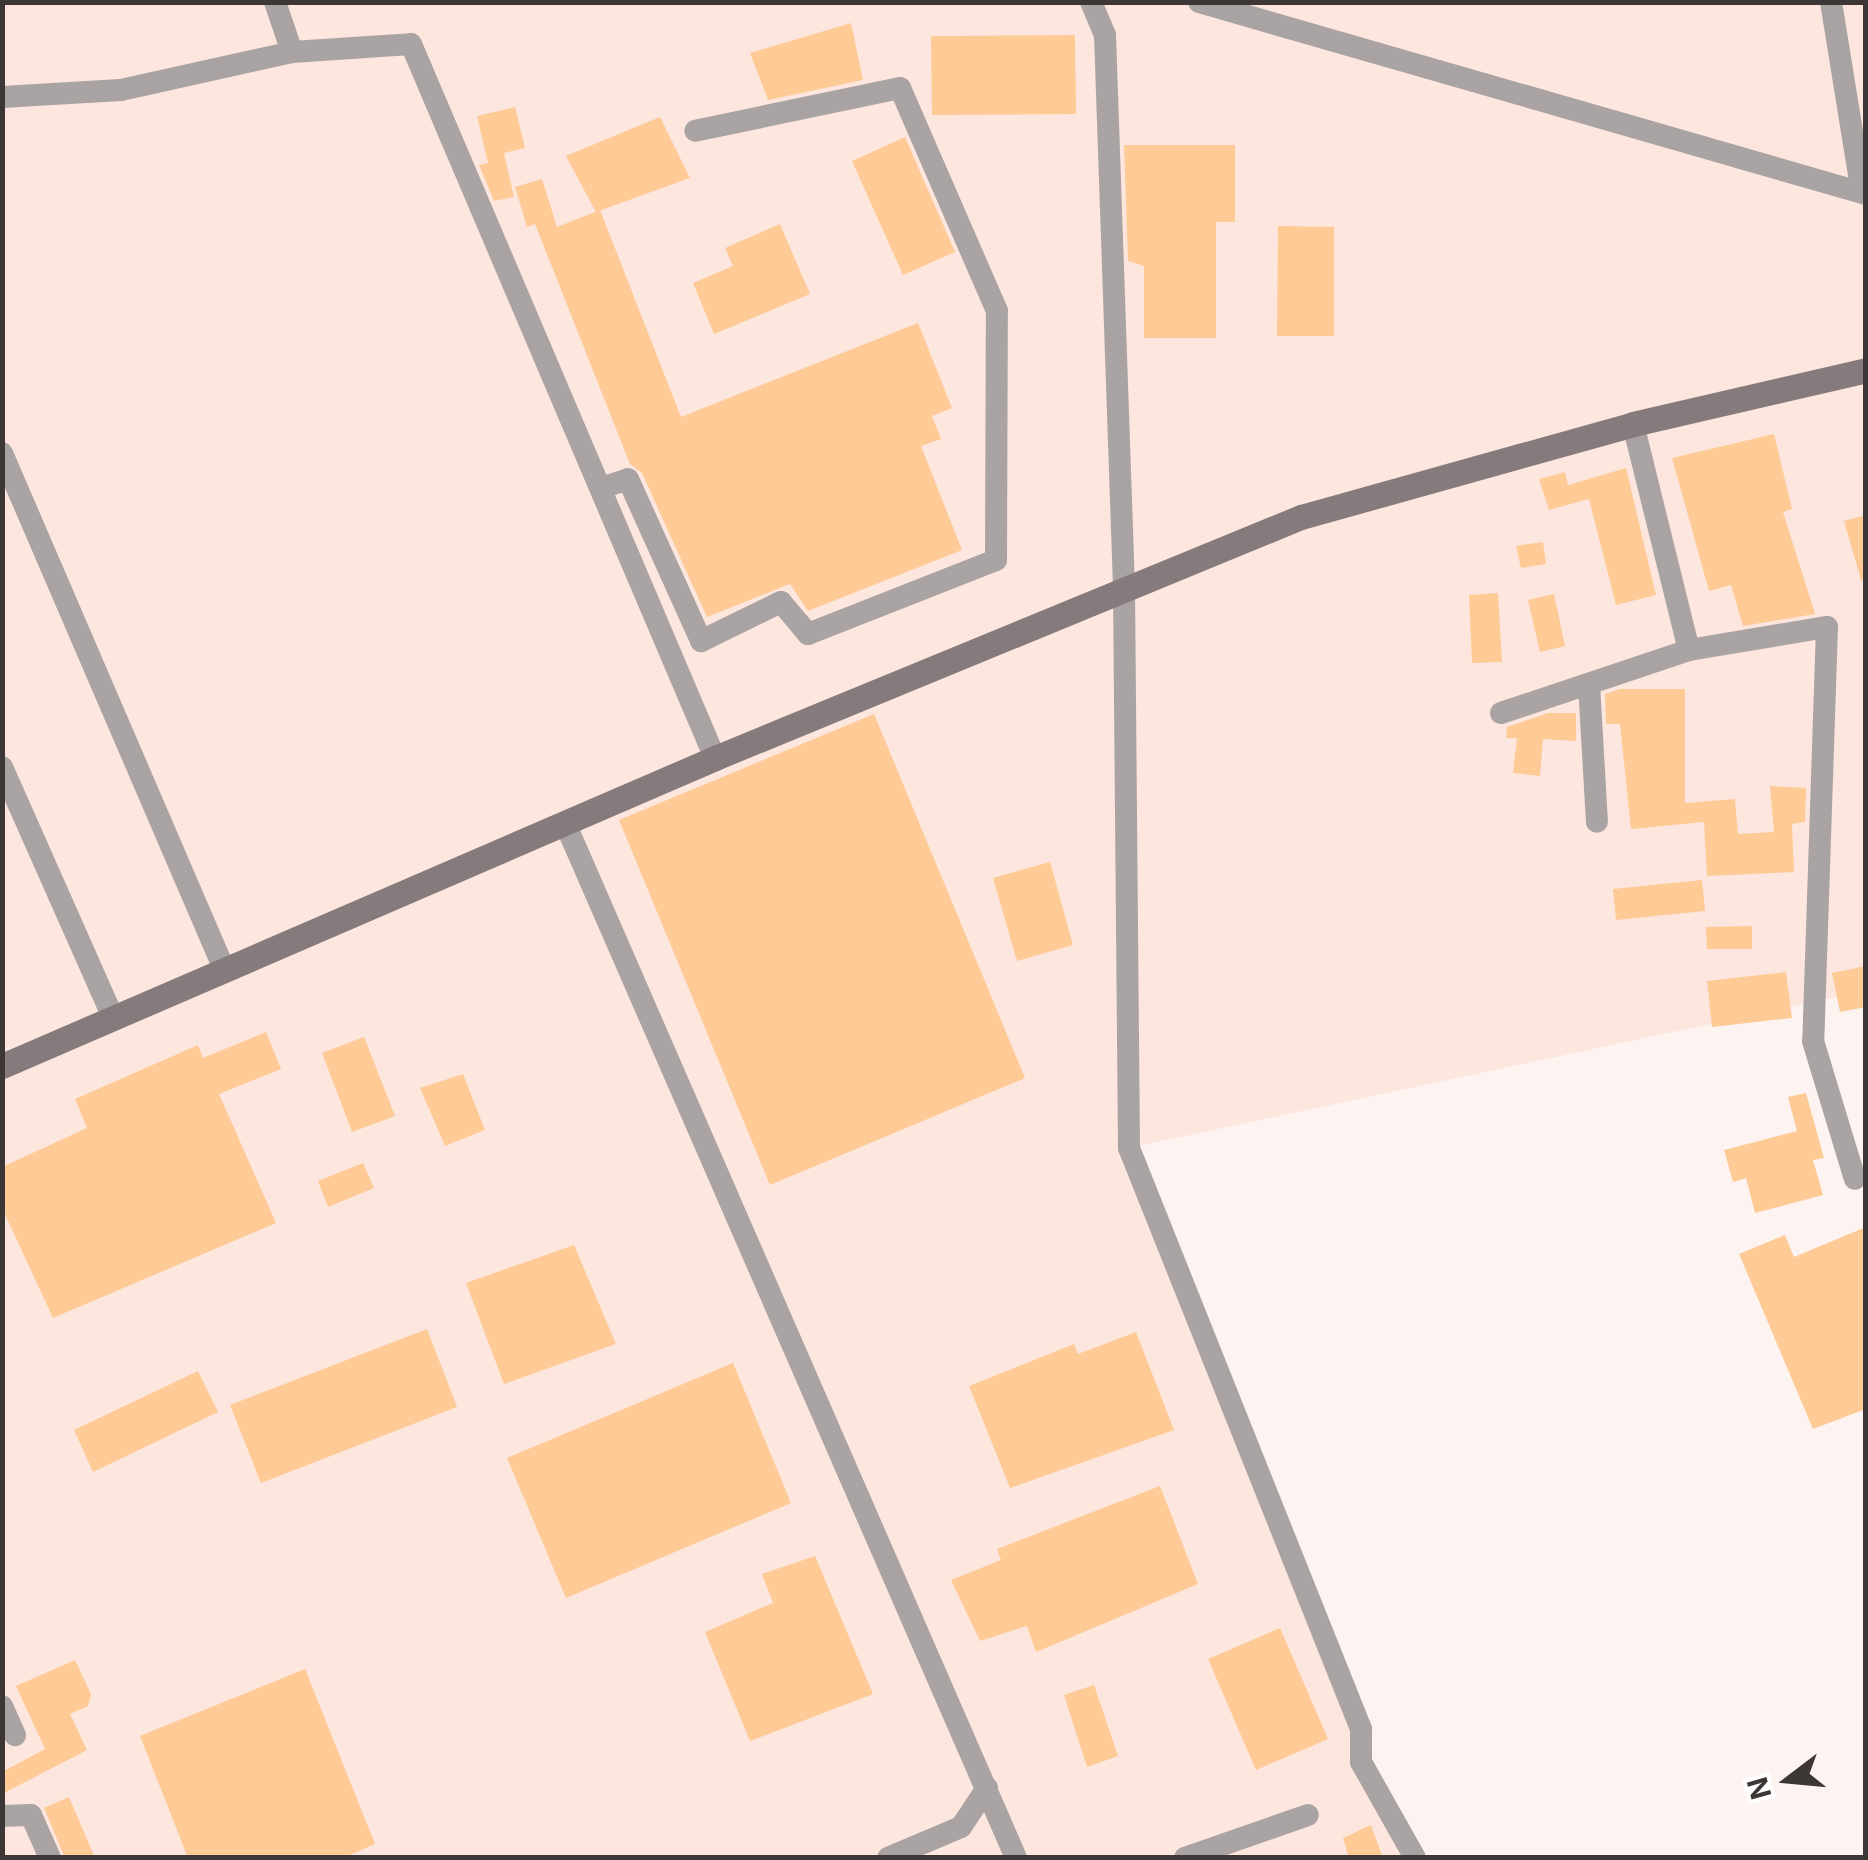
<!DOCTYPE html>
<html>
<head>
<meta charset="utf-8">
<style>
  body { margin:0 }
  #map { position:relative; width:1868px; height:1860px; overflow:hidden; background:#fdf4f1; font-family:Inter,sans-serif }
  div>[style] { position:absolute }
  .built>* { inset:0; background:#fde6de }
  .building>* { inset:0; background:#feca96 }
  .street>* { height:22px; margin:-11px; padding:0 11px; transform-origin:11px; border-radius:11px; background:#aaa3a3 }
  .secondary>* { height:25px; margin:-12.5px; padding:0 12.5px; transform-origin:12.5px; border-radius:12.5px; background:#857b7c }
  span { translate:-50% -50%; white-space:nowrap; text-align:center; line-height:1.15; -webkit-text-stroke:10px #fff; paint-order:stroke }
  .frame { position:absolute; inset:0; border:5px solid #3c3634; pointer-events:none }
  .north { position:absolute; left:1738px; top:1730px; width:100px; height:100px; -webkit-text-stroke:8px #fff; paint-order:stroke; rotate:254deg; font-size:28px; font-weight:700; line-height:40px; text-align:center; color:#3c3634 }
  .north::after { content:''; display:block; margin:auto; width:35px; height:45px; background:#3c3634; clip-path:polygon(50% 0,100% 100%,50% 72%,0 100%) }
</style>
</head>
<body>
<div id="map">
  <div class="built">
    <div style="clip-path:polygon(3px 3px,1865px 3px,1865px 991px,1129px 1148px,1361px 1729px,1361px 1762px,1415px 1857px,3px 1858px)"></div>
  </div>
  <div class="building">
    <div style="clip-path:polygon(851px 23px,863px 80px,768px 100px,750px 53px)"></div>
    <div style="clip-path:polygon(1075px 35px,1076px 114px,932px 115px,931px 36px)"></div>
    <div style="clip-path:polygon(515px 107px,525px 148px,504px 153px,514px 197px,494px 201px,479px 165px,488px 163px,477px 116px)"></div>
    <div style="clip-path:polygon(660px 117px,690px 178px,596px 212px,566px 156px)"></div>
    <div style="clip-path:polygon(905px 137px,955px 252px,903px 275px,852px 161px)"></div>
    <div style="clip-path:polygon(1124px 145px,1235px 145px,1235px 222px,1216px 222px,1216px 338px,1144px 338px,1144px 266px,1128px 261px)"></div>
    <div style="clip-path:polygon(542px 179px,557px 227px,600px 210px,681px 417px,918px 323px,952px 408px,932px 416px,941px 439px,921px 446px,962px 550px,808px 611px,790px 584px,707px 617px,642px 473px,630px 464px,535px 224px,527px 227px,515px 187px)"></div>
    <div style="clip-path:polygon(780px 224px,810px 294px,714px 334px,693px 283px,733px 266px,725px 248px)"></div>
    <div style="clip-path:polygon(1278px 226px,1334px 227px,1334px 336px,1277px 336px)"></div>
    <div style="clip-path:polygon(1774px 434px,1792px 509px,1783px 512px,1815px 614px,1743px 626px,1731px 585px,1709px 591px,1672px 458px)"></div>
    <div style="clip-path:polygon(1626px 468px,1656px 595px,1616px 605px,1589px 499px,1549px 510px,1539px 479px,1565px 472px,1568px 485px)"></div>
    <div style="clip-path:polygon(1866px 515px,1866px 579px,1861px 580px,1844px 521px)"></div>
    <div style="clip-path:polygon(1543px 542px,1546px 564px,1521px 568px,1516px 546px)"></div>
    <div style="clip-path:polygon(1498px 593px,1502px 662px,1472px 663px,1469px 595px)"></div>
    <div style="clip-path:polygon(1554px 594px,1565px 646px,1540px 652px,1528px 600px)"></div>
    <div style="clip-path:polygon(1620px 689px,1685px 689px,1685px 803px,1735px 799px,1738px 834px,1774px 832px,1770px 786px,1806px 788px,1805px 822px,1792px 824px,1794px 872px,1707px 876px,1704px 822px,1631px 829px,1620px 724px,1606px 724px,1605px 694px)"></div>
    <div style="clip-path:polygon(1548px 713px,1576px 713px,1576px 741px,1543px 739px,1540px 776px,1513px 773px,1517px 738px,1506px 738px,1507px 727px)"></div>
    <div style="clip-path:polygon(874px 714px,1025px 1078px,770px 1185px,619px 820px)"></div>
    <div style="clip-path:polygon(1050px 862px,1073px 945px,1017px 961px,993px 878px)"></div>
    <div style="clip-path:polygon(1702px 880px,1705px 911px,1616px 920px,1613px 889px)"></div>
    <div style="clip-path:polygon(1752px 926px,1752px 949px,1707px 949px,1706px 927px)"></div>
    <div style="clip-path:polygon(1866px 966px,1866px 1007px,1840px 1012px,1832px 973px)"></div>
    <div style="clip-path:polygon(1786px 972px,1792px 1018px,1712px 1027px,1707px 981px)"></div>
    <div style="clip-path:polygon(266px 1032px,281px 1069px,219px 1094px,276px 1223px,53px 1318px,2px 1208px,2px 1167px,87px 1128px,75px 1099px,198px 1045px,203px 1058px)"></div>
    <div style="clip-path:polygon(364px 1037px,395px 1116px,352px 1132px,322px 1053px)"></div>
    <div style="clip-path:polygon(463px 1074px,485px 1130px,445px 1146px,420px 1088px)"></div>
    <div style="clip-path:polygon(1806px 1093px,1824px 1158px,1813px 1160px,1823px 1195px,1755px 1213px,1746px 1178px,1733px 1182px,1724px 1150px,1797px 1131px,1788px 1097px)"></div>
    <div style="clip-path:polygon(363px 1163px,374px 1188px,328px 1207px,318px 1181px)"></div>
    <div style="clip-path:polygon(1866px 1227px,1866px 1409px,1813px 1429px,1739px 1254px,1785px 1235px,1794px 1257px)"></div>
    <div style="clip-path:polygon(574px 1245px,616px 1344px,504px 1384px,466px 1283px)"></div>
    <div style="clip-path:polygon(427px 1329px,457px 1407px,261px 1483px,230px 1405px)"></div>
    <div style="clip-path:polygon(1136px 1332px,1174px 1430px,1010px 1488px,969px 1386px,1074px 1344px,1078px 1354px)"></div>
    <div style="clip-path:polygon(733px 1363px,791px 1503px,566px 1598px,507px 1458px)"></div>
    <div style="clip-path:polygon(198px 1371px,218px 1412px,93px 1472px,74px 1430px)"></div>
    <div style="clip-path:polygon(1160px 1486px,1198px 1584px,1036px 1652px,1027px 1626px,980px 1641px,951px 1580px,1001px 1560px,997px 1549px)"></div>
    <div style="clip-path:polygon(815px 1556px,873px 1694px,750px 1741px,705px 1632px,773px 1603px,762px 1574px)"></div>
    <div style="clip-path:polygon(1280px 1628px,1328px 1739px,1256px 1770px,1208px 1659px)"></div>
    <div style="clip-path:polygon(75px 1660px,91px 1694px,88px 1706px,70px 1714px,87px 1750px,2px 1794px,2px 1772px,45px 1749px,16px 1686px)"></div>
    <div style="clip-path:polygon(305px 1669px,375px 1844px,343px 1858px,188px 1858px,140px 1736px)"></div>
    <div style="clip-path:polygon(1094px 1685px,1118px 1756px,1087px 1767px,1064px 1695px)"></div>
    <div style="clip-path:polygon(69px 1797px,95px 1858px,65px 1858px,44px 1808px)"></div>
    <div style="clip-path:polygon(1371px 1825px,1383px 1858px,1349px 1858px,1343px 1838px)"></div>
  </div>
  <div class="street">
    <div style="left:275px;top:2px;width:53px;rotate:71.2deg"></div>
    <div style="left:292px;top:52px;width:119px;rotate:-3.8deg"></div>
    <div style="left:411px;top:44px;width:776px;rotate:66.94deg"></div>
    <div style="left:1091px;top:2px;width:36px;rotate:67deg"></div>
    <div style="left:1105px;top:35px;width:553px;rotate:88.03deg"></div>
    <div style="left:1124px;top:588px;width:560px;rotate:89.49deg"></div>
    <div style="left:1129px;top:1148px;width:626px;rotate:68.23deg"></div>
    <div style="left:1361px;top:1729px;width:33px;rotate:90deg"></div>
    <div style="left:1361px;top:1762px;width:110px;rotate:60.6deg"></div>
    <div style="left:1199px;top:2px;width:694px;rotate:16.06deg"></div>
    <div style="left:1831px;top:2px;width:193px;rotate:80.8deg"></div>
    <div style="left:2px;top:97px;width:119px;rotate:-3.4deg"></div>
    <div style="left:121px;top:90px;width:175px;rotate:-12.5deg"></div>
    <div style="left:1633px;top:424px;width:233px;rotate:76.1deg"></div>
    <div style="left:1689px;top:650px;width:140px;rotate:-9.5deg"></div>
    <div style="left:1827px;top:627px;width:414px;rotate:91.9deg"></div>
    <div style="left:1813px;top:1041px;width:144px;rotate:73.1deg"></div>
    <div style="left:2px;top:453px;width:564px;rotate:66.71deg"></div>
    <div style="left:601px;top:488px;width:28px;rotate:-18deg"></div>
    <div style="left:628px;top:479px;width:178px;rotate:65.7deg"></div>
    <div style="left:701px;top:641px;width:89px;rotate:-26deg"></div>
    <div style="left:781px;top:602px;width:42px;rotate:49.8deg"></div>
    <div style="left:808px;top:634px;width:202px;rotate:-21.5deg"></div>
    <div style="left:996px;top:560px;width:249px;rotate:-89.8deg"></div>
    <div style="left:997px;top:311px;width:243px;rotate:-113.5deg"></div>
    <div style="left:900px;top:88px;width:209px;rotate:168.2deg"></div>
    <div style="left:1589px;top:684px;width:138px;rotate:86.7deg"></div>
    <div style="left:1501px;top:713px;width:198px;rotate:-18.5deg"></div>
    <div style="left:2px;top:767px;width:274px;rotate:66.1deg"></div>
    <div style="left:565px;top:823px;width:1129px;rotate:66.45deg"></div>
    <div style="left:2px;top:1706px;width:32px;rotate:66deg"></div>
    <div style="left:2px;top:1816px;width:29px;rotate:-2deg"></div>
    <div style="left:31px;top:1815px;width:47px;rotate:66.2deg"></div>
    <div style="left:888px;top:1858px;width:79px;rotate:-23deg"></div>
    <div style="left:961px;top:1827px;width:47px;rotate:-56.3deg"></div>
    <div style="left:1185px;top:1858px;width:130px;rotate:-19.3deg"></div>
  </div>
  <div class="secondary">
    <div style="left:2px;top:1066px;width:777px;rotate:-23.36deg"></div>
    <div style="left:715px;top:758px;width:634px;rotate:-22.36deg"></div>
    <div style="left:1301px;top:517px;width:345px;rotate:-15.6deg"></div>
    <div style="left:1633px;top:424px;width:239px;rotate:-13deg"></div>
  </div>
  <div class="frame"></div>
  <div class="north">N</div>
</div>
</body>
</html>
